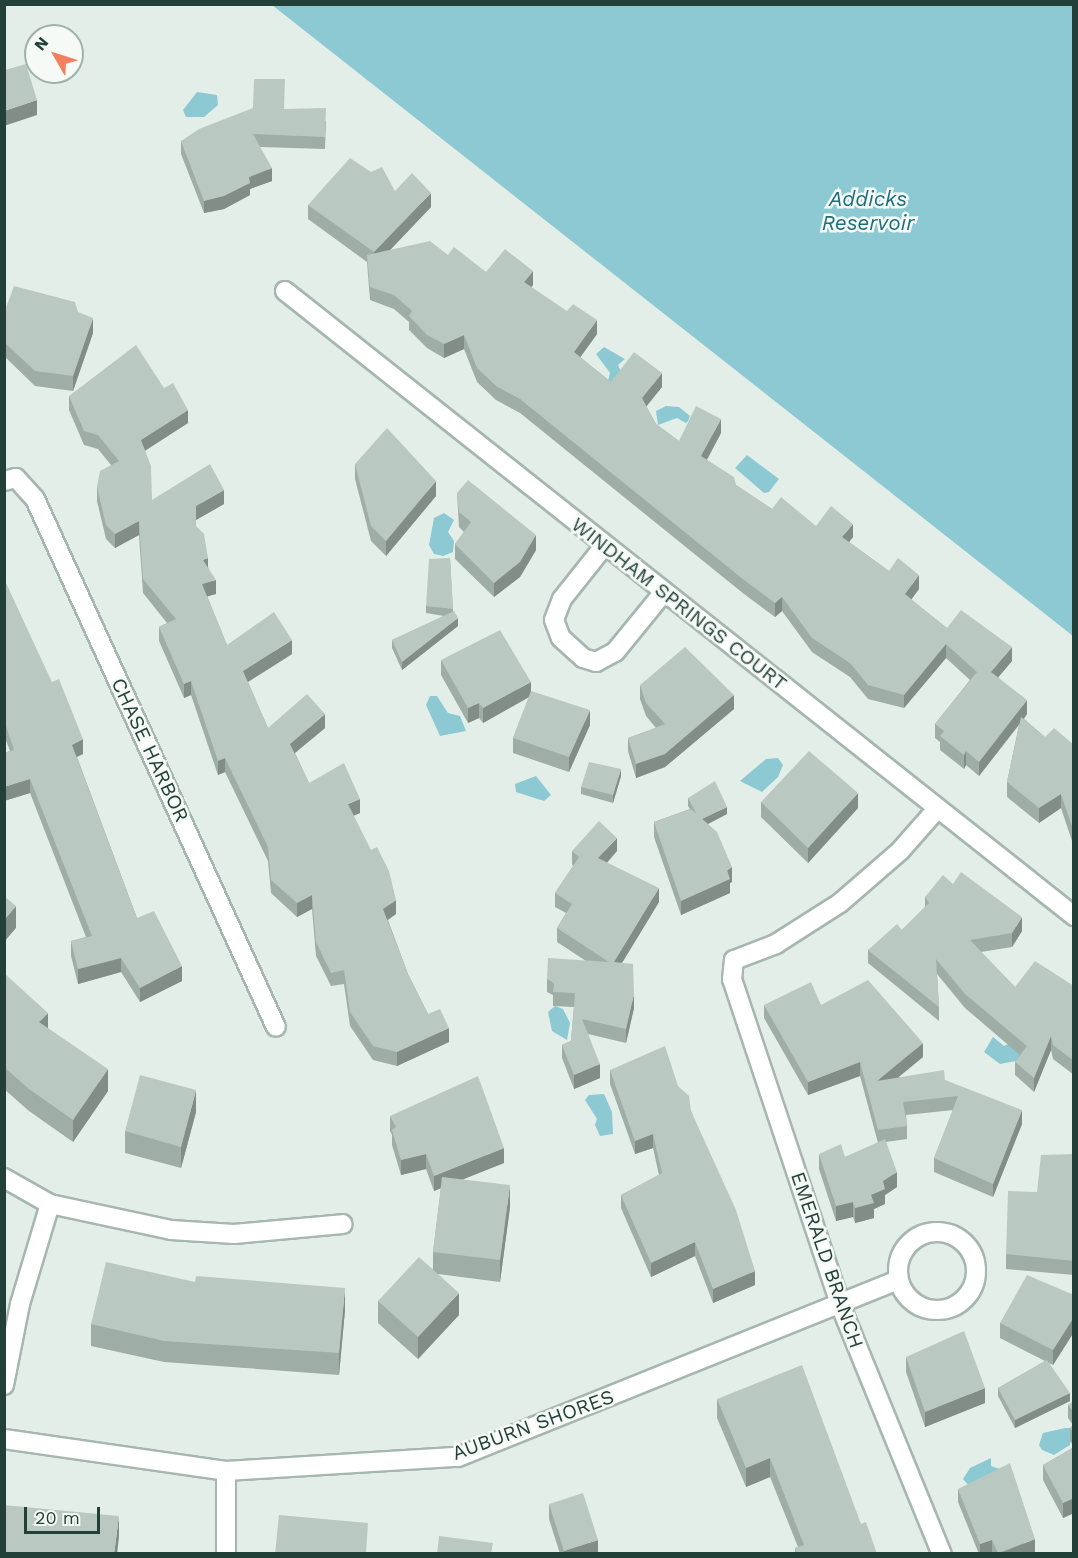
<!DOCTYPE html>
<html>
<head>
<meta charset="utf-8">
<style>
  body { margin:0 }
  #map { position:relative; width:1078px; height:1558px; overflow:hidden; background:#e4eee9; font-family:"Work Sans",sans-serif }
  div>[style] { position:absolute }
  .water>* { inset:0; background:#8cc9d2 }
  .roads { filter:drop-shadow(2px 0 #a6b6b0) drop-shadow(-2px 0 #a6b6b0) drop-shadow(0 2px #a6b6b0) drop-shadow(0 -2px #a6b6b0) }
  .minor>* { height:18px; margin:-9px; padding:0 9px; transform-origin:9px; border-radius:9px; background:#fff }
  .minor>.ring { margin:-9px; padding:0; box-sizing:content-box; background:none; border:18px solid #fff; border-radius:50% }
  .wall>* { inset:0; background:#9fada7 }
  .shaded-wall>* { inset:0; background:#828d88 }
  .building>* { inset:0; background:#b9c9c2 }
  span { translate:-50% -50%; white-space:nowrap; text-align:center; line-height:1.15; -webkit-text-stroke:5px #f5faf7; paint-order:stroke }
  .street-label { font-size:20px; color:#234038 }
  .water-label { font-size:21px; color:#1c6e7c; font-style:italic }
  .frame { position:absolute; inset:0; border:6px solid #234038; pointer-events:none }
  .north { position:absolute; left:24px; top:24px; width:60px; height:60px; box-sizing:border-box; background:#f5faf7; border:2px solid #a1b0ab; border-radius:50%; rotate:309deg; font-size:16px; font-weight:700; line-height:24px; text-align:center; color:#234038 }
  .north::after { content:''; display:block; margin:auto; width:21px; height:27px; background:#f2805e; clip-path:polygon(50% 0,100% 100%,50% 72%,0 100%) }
  .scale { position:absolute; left:24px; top:1507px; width:76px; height:27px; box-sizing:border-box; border:3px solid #234038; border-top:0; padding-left:8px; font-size:18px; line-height:21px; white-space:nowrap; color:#234038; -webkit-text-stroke:4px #f5faf7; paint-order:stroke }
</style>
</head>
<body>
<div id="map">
  <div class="water">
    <div style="clip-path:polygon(272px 5px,1073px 5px,1073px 636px)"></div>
    <div style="clip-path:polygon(197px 92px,217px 95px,218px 105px,204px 117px,186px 117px,183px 110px)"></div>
    <div style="clip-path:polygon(604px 347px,625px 359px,618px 365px,622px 374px,612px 383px,608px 381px,610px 373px,596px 354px)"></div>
    <div style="clip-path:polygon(666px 406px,679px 407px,690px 416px,688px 421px,686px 423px,677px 418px,658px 425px,656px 411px)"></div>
    <div style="clip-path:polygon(747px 455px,779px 479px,769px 492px,764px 493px,735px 468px)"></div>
    <div style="clip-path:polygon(444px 513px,454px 520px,448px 532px,454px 541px,453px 552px,443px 556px,434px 554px,429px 545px,434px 518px)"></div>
    <div style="clip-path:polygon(430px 696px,437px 696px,448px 713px,460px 716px,466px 731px,440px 736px,426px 705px)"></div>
    <div style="clip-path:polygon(778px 758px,783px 765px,778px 777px,762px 792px,740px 781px,766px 759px)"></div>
    <div style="clip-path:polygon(536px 776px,551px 795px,544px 801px,516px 792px,515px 784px)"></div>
    <div style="clip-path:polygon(555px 1006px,563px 1009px,570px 1023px,567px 1040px,552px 1031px,548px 1012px)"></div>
    <div style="clip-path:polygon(993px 1037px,1004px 1046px,1013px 1042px,1025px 1052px,1020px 1060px,1000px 1064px,984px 1052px)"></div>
    <div style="clip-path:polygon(604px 1094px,612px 1112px,613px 1134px,600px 1136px,595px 1125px,597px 1119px,585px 1100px,589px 1095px)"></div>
    <div style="clip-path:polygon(1065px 1428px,1073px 1428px,1070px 1445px,1054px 1455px,1042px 1450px,1039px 1445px,1043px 1433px)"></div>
    <div style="clip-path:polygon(991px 1458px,991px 1466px,1003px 1470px,971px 1488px,963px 1479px,970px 1468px)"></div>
  </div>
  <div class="roads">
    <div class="minor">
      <div style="left:285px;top:291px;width:1007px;rotate:38.38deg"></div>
      <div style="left:4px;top:481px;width:12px;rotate:-14deg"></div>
      <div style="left:16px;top:478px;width:28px;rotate:48deg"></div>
      <div style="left:35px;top:499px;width:580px;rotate:65.47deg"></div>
      <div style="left:605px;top:545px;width:69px;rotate:128.5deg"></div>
      <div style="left:562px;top:599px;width:22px;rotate:111deg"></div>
      <div style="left:554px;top:620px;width:19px;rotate:69deg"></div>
      <div style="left:561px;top:638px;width:30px;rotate:42deg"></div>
      <div style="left:583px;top:658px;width:14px;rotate:17deg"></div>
      <div style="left:596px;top:662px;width:21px;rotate:-28deg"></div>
      <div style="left:615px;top:652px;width:77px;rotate:-50.8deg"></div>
      <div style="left:937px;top:809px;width:56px;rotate:131.4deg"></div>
      <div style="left:900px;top:851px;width:79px;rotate:139.1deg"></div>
      <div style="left:840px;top:903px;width:76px;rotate:147.4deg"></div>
      <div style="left:776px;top:944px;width:45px;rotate:159.1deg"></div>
      <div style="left:734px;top:960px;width:19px;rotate:96deg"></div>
      <div style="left:732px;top:979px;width:346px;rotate:71.6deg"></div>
      <div style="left:841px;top:1307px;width:267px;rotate:67.8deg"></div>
      <div style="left:4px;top:1178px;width:53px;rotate:29.5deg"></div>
      <div style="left:50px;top:1204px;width:124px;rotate:12.1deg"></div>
      <div style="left:171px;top:1230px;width:63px;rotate:3.6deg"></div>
      <div style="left:234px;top:1234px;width:109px;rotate:-5.2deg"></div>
      <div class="ring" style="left:898px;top:1232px;width:60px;height:60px"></div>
      <div style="left:4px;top:1385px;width:83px;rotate:-78.8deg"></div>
      <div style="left:20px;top:1304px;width:104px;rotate:-73.3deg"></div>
      <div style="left:4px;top:1439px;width:224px;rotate:8.2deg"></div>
      <div style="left:226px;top:1471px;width:232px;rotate:-3.5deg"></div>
      <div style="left:458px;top:1457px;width:475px;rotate:-21.9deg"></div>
      <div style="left:226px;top:1554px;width:83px;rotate:-90deg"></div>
    </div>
  </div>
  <div class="wall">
    <div style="clip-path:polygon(284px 109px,326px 121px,325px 149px,260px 147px,272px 181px,250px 189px,250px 195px,224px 209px,204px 213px,181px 154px,181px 141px)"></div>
    <div style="clip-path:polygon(395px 191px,431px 207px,390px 250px,448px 255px,486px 272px,533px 285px,531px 287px,597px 334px,580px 357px,611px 382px,662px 387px,646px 406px,656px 424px,679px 441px,721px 433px,707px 460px,736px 485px,772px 509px,816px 526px,853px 537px,849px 542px,889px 571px,919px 589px,911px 600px,947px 628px,1012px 661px,998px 677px,1027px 714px,1024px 719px,1045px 737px,1074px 745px,1074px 847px,1061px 808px,1039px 823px,1007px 797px,1007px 782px,1019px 725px,979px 776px,966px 765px,964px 769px,940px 750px,940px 742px,935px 738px,935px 724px,970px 680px,946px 658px,904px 708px,868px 699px,850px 677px,812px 652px,782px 611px,775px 617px,744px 594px,520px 413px,496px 400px,477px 382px,464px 349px,444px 358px,427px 348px,409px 330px,409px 322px,394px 309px,370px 300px,367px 262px,308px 219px,308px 205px)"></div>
    <div style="clip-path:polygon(78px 312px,93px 333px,73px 391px,35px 386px,4px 356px,4px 313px)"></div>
    <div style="clip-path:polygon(69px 396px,188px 423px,145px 451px,152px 500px,224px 504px,196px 520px,196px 526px,216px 594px,207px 596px,227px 645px,292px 654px,248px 682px,268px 728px,325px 728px,295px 753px,309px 783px,360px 813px,353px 816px,396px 914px,388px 920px,408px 974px,428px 1014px,449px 1042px,397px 1066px,373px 1060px,350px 1026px,344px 984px,331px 986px,316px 956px,312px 909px,297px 917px,271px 893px,268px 861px,225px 772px,218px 775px,191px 695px,184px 698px,159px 641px,159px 627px,167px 623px,143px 593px,139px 535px,115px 548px,106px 539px,97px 501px,97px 487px,111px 465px,98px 449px,84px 445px,69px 410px)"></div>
    <div style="clip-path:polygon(355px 464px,436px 496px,386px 556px,371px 541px,355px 479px)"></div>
    <div style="clip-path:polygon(457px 493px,536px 550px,520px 577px,494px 597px,455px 559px,455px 544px,464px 532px,459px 527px)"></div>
    <div style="clip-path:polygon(450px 558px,453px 611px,458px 626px,402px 670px,392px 648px,392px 640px,444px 616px,426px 613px,426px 606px)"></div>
    <div style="clip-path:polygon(4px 579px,83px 754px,77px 757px,137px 918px,182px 981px,140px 1002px,121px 972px,78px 984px,71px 956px,71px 941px,86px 937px,30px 793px,4px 801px,4px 753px,10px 751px,4px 735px)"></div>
    <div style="clip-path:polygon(441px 660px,531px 693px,590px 725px,569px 772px,513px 753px,513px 738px,529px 697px,483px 723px,479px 718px,468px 723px,441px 675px)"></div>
    <div style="clip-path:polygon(640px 685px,734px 709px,665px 767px,636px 778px,628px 751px,628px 738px,656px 728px,646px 716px,640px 699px)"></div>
    <div style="clip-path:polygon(621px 776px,613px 803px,581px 794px,581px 787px)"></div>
    <div style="clip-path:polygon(688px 798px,727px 814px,708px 824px,732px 882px,730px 883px,730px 893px,681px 915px,654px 837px,654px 822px,690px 809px,688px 806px)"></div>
    <div style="clip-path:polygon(761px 802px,858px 808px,808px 863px,761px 817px)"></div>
    <div style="clip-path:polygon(572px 851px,617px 851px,607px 863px,659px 902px,622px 963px,634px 1008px,626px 1043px,588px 1034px,600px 1078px,574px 1089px,562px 1058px,562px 1045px,571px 1041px,574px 1007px,553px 1006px,553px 995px,547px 992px,547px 979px,586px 961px,557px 942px,557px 928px,566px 913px,555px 907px,555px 893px,573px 866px,572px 864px)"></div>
    <div style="clip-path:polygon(953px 884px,1022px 931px,1012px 947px,981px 952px,1015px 987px,1074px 986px,1074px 1075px,1053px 1059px,1051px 1050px,1034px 1092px,1015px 1075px,1015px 1062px,1020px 1055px,965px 1008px,937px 974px,939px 1007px,939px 1021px,868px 963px,868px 950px,902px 930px,925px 907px,925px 897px)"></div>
    <div style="clip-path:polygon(4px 973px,48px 1028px,108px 1091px,73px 1142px,29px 1111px,4px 1089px)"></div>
    <div style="clip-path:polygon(764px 1005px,821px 1005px,923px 1057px,898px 1077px,945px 1080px,1022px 1124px,993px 1197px,934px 1172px,934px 1158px,953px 1110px,906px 1115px,907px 1126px,907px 1139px,886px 1142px,897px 1187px,885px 1195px,885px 1204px,874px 1209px,874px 1218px,855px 1223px,853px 1217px,836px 1221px,819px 1169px,819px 1154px,845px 1157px,878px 1143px,860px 1076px,808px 1095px,764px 1018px)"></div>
    <div style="clip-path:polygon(610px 1070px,678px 1086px,691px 1111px,755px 1285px,713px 1303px,695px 1256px,651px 1277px,621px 1208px,621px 1195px,659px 1175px,653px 1148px,635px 1154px,610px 1084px)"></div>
    <div style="clip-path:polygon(196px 1112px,181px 1168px,125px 1153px,125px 1131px)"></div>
    <div style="clip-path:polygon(390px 1116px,504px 1163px,463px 1179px,510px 1207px,500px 1282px,438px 1274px,459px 1315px,418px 1359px,378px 1323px,378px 1301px,433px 1269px,433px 1252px,441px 1188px,434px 1191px,426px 1169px,401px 1175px,392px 1145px,392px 1135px,390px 1131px)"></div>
    <div style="clip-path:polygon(1074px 1154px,1074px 1275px,1006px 1269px,1006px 1254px,1037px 1192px)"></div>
    <div style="clip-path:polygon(195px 1282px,345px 1310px,339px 1375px,164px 1362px,91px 1346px,91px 1324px)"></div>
    <div style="clip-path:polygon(1074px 1295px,1074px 1332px,1053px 1365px,1049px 1363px,1070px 1401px,1015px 1428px,998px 1396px,998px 1388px,1045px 1361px,1000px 1338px,1000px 1323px)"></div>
    <div style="clip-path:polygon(906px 1357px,985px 1403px,925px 1427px,906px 1372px)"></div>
    <div style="clip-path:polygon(717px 1399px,861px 1524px,877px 1554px,795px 1554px,795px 1548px,798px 1547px,770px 1477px,746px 1487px,717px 1418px)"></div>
    <div style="clip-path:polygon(1074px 1401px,1074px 1446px,1070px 1441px,1070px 1428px,1073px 1425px,1068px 1418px,1068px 1405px)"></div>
    <div style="clip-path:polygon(1074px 1447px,1074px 1513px,1063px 1518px,1043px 1480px,1043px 1465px)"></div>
    <div style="clip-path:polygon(958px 1489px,1035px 1553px,1033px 1554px,979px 1554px,958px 1502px)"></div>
    <div style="clip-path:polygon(549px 1504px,598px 1554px,560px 1554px,549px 1519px)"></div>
  </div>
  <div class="shaded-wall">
    <div style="clip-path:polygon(37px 100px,37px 115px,4px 126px,4px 111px)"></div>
    <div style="clip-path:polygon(272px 168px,272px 181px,250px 189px,250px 195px,224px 209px,204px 213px,204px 201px,249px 177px)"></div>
    <div style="clip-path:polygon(431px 193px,431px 207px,374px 267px,374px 252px)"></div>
    <div style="clip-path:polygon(533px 271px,533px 285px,524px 296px,524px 282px)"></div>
    <div style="clip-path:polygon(93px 318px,93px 333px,73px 391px,73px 376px)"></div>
    <div style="clip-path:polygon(597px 320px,597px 334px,574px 366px,574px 352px)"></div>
    <div style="clip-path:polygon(464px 335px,464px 349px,444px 358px,444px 344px)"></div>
    <div style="clip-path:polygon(662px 373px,662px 387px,642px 412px,642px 398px)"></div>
    <div style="clip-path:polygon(188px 410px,188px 423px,141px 453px,141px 440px)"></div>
    <div style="clip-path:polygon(721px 419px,721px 433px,701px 470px,701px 456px)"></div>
    <div style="clip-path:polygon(436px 481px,436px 496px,386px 556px,386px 541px)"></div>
    <div style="clip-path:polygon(224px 490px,224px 504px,196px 520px,196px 506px)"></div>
    <div style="clip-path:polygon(139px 521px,139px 535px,115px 548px,115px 534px)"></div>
    <div style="clip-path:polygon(853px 524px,853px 537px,842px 551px,842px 537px)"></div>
    <div style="clip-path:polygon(536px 535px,536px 550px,520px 577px,494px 597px,494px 583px)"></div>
    <div style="clip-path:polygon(208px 558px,208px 571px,203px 560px)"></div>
    <div style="clip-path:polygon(919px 575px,919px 589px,905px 608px,905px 594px)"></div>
    <div style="clip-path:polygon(216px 580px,216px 594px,202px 598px,202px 584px)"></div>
    <div style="clip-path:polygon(782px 597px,782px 611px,775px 617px,775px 603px)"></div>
    <div style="clip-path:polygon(458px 618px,458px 626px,402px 670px,402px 662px)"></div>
    <div style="clip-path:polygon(292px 640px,292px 654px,243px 685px,243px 671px)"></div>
    <div style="clip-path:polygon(946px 644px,946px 658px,904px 708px,904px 695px)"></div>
    <div style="clip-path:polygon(1012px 647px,1012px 661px,991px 686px,991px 672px)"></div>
    <div style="clip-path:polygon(191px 681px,191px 695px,184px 698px,184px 684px)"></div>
    <div style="clip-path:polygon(531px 682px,531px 696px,483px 723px,483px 708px)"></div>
    <div style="clip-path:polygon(734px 695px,734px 709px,665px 767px,636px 778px,636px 764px)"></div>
    <div style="clip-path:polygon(1027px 700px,1027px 714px,979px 776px,979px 762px)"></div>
    <div style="clip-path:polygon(479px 703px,479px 718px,468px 723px,468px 708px)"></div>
    <div style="clip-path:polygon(590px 710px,590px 725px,569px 772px,569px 757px)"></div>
    <div style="clip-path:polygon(325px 714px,325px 728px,290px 757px,290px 744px)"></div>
    <div style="clip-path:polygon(83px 739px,83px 754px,72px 759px,72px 745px)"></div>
    <div style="clip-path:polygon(966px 751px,966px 765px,964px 769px,964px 755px)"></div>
    <div style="clip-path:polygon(225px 758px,225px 772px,218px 775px,218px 761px)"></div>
    <div style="clip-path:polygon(621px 769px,621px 776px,613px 803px,613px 795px)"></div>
    <div style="clip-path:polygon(30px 779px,30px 793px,4px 801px,4px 787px)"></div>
    <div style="clip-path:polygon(858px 793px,858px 808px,808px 863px,808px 848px)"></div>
    <div style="clip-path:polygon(1061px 794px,1061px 808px,1039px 823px,1039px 808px)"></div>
    <div style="clip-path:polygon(360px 799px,360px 813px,348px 818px,348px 804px)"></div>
    <div style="clip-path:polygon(727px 807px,727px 814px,700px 828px,700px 820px)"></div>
    <div style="clip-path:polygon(617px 838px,617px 851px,598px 872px,598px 858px)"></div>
    <div style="clip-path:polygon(732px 867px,732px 882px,730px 883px,730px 893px,681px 915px,681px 901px)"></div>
    <div style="clip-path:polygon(659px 888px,659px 902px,614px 976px,614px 962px)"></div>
    <div style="clip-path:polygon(312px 895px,312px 909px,297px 917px,297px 903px)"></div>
    <div style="clip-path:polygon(396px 900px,396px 914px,383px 923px,383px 909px)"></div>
    <div style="clip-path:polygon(16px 906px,16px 928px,4px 942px,4px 920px)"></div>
    <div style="clip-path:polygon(1022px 917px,1022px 931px,1012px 947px,1012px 933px)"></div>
    <div style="clip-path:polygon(121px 958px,121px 972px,78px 984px,78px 969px)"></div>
    <div style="clip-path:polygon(182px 966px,182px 981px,140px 1002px,140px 988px)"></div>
    <div style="clip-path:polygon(634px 994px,634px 1008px,626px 1043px,626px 1029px)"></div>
    <div style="clip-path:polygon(48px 1013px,48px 1035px,39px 1022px)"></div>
    <div style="clip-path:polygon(449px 1028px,449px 1042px,397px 1066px,397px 1052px)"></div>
    <div style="clip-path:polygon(1051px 1036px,1051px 1050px,1034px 1092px,1034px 1078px)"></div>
    <div style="clip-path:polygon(923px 1043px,923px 1057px,877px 1095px,877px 1081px)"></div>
    <div style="clip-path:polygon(860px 1062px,860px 1076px,808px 1095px,808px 1082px)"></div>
    <div style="clip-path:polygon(600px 1064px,600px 1078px,574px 1089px,574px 1075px)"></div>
    <div style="clip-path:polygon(108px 1069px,108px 1091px,73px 1142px,73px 1120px)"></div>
    <div style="clip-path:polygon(196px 1090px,196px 1112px,181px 1168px,181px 1147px)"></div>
    <div style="clip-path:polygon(1022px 1110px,1022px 1124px,993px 1197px,993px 1184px)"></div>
    <div style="clip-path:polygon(653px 1134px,653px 1148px,635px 1154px,635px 1141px)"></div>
    <div style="clip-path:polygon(504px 1148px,504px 1163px,434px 1191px,434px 1176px)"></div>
    <div style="clip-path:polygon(426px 1154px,426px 1169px,401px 1175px,401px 1160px)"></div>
    <div style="clip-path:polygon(897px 1172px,897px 1187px,885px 1195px,885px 1204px,874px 1209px,874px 1218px,855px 1223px,855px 1208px,871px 1195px,883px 1181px)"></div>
    <div style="clip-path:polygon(510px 1185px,510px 1207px,500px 1282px,500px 1260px)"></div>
    <div style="clip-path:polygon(853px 1202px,853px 1217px,836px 1221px,836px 1206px)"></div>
    <div style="clip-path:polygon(695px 1242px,695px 1256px,651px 1277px,651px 1263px)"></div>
    <div style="clip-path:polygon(755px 1271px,755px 1285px,713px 1303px,713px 1289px)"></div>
    <div style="clip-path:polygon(345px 1288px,345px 1310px,339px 1375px,339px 1353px)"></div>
    <div style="clip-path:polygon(459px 1293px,459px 1315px,418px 1359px,418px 1337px)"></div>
    <div style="clip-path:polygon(1074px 1317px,1074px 1332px,1053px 1365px,1053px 1350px)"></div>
    <div style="clip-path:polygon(985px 1388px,985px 1403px,925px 1427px,925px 1412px)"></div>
    <div style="clip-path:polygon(1070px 1393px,1070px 1401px,1015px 1428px,1015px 1420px)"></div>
    <div style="clip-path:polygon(770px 1458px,770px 1477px,746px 1487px,746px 1468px)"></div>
    <div style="clip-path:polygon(1074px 1498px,1074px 1513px,1063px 1518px,1063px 1503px)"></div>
    <div style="clip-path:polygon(119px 1516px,119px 1537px,117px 1554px,114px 1554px)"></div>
    <div style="clip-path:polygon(1035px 1539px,1035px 1553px,998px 1554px)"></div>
    <div style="clip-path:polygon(598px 1540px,598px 1554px,564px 1554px,564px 1551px)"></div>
    <div style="clip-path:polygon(992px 1540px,992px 1553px,980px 1554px,980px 1544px)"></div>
  </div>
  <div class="building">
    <div style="clip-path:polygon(26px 64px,37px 100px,4px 111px,4px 68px,5px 70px)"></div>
    <div style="clip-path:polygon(254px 79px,285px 79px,284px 109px,326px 108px,325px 137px,253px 134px,272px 168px,249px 177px,250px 183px,224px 196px,204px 201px,181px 141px,199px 129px,253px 108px)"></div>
    <div style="clip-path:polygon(350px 158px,371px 172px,382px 167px,395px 191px,412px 173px,431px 193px,374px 252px,308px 205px)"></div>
    <div style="clip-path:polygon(430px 241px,448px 255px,454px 247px,486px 272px,505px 249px,533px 271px,524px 282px,567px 311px,573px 304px,597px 320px,574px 352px,611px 382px,634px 352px,662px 373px,642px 398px,656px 424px,679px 441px,696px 406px,721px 419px,701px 456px,734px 477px,736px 485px,772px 509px,781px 497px,816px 526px,831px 506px,853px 524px,842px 537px,889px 571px,898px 558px,919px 575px,905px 594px,947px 628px,961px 610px,1012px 647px,991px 672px,1027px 700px,979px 762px,966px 751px,964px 755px,940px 736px,944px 731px,935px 724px,977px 672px,946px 644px,904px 695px,868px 685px,850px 663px,812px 638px,782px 597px,775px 603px,744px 580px,520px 399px,496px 386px,477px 368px,464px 335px,444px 344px,427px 335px,409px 316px,412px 311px,394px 295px,370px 287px,367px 255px)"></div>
    <div style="clip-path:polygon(14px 286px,75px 302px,78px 312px,93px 318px,73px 376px,35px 371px,4px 342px,4px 313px)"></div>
    <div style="clip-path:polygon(136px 345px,164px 388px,173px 383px,188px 410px,141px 440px,151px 466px,152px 500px,210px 464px,224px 490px,196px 506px,196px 526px,204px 534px,208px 558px,203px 560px,216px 580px,202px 584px,227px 645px,274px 612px,292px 640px,243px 671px,268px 728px,307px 694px,325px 714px,290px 744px,309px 783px,344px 763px,360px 799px,348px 804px,371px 850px,377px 847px,389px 871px,396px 900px,383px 909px,408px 974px,428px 1014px,440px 1009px,449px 1028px,397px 1052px,373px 1046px,350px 1012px,344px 970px,331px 973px,316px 942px,312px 895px,297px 903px,271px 880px,268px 847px,225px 758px,218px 761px,191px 681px,184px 684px,159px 627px,176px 619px,143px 579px,139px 521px,115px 534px,106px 525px,97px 487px,100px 471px,119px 461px,98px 435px,84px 431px,69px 396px)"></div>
    <div style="clip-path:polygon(387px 428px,436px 481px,386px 541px,371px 526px,355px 464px)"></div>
    <div style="clip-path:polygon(468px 480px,536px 535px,520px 562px,494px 583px,455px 544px,471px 522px,459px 512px,457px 493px)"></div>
    <div style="clip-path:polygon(450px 558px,453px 609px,426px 606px,429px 559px)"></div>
    <div style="clip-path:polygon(4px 579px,52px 682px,59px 679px,83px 739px,72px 745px,137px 918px,154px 911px,182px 966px,140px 988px,121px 958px,78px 969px,71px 941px,92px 936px,30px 779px,4px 787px,4px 753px,14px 750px,4px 720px)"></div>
    <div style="clip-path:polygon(454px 611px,458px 618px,402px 662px,392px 640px)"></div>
    <div style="clip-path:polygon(500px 630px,531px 682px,483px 708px,479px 703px,468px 708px,441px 660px)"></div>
    <div style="clip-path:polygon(685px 647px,734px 695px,665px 754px,636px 764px,628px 738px,665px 724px,646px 703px,640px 685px)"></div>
    <div style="clip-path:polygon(531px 691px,590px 710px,569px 757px,513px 738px)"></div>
    <div style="clip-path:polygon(1021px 717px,1045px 737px,1054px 728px,1074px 745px,1074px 832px,1061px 794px,1039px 808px,1007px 782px)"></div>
    <div style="clip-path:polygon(809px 751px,858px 793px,808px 848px,761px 802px)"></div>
    <div style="clip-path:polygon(589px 762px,621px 769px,613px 795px,581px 787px)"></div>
    <div style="clip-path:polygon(715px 781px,727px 807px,702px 819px,697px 815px,688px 798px)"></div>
    <div style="clip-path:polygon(691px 809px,717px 832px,732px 867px,727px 870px,730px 879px,681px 901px,654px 822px)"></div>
    <div style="clip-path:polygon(599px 821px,617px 838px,598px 858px,659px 888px,614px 962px,633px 964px,634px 994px,626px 1029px,582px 1019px,600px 1064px,574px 1075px,562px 1045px,571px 1041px,575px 993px,553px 992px,554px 983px,547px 979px,548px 958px,609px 962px,557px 928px,572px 904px,555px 893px,579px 857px,572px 851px)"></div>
    <div style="clip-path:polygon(961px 872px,1022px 917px,1012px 933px,970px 940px,1015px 987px,1035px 961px,1074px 986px,1074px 1061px,1053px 1045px,1051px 1036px,1034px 1078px,1015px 1062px,1027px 1046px,965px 994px,936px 959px,939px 1007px,868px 950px,897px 924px,902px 930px,929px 903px,925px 897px,943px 875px,953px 884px)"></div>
    <div style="clip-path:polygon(4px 896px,16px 906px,4px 920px)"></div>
    <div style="clip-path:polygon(4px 973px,48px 1013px,39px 1022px,108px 1069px,73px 1120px,29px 1089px,4px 1067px)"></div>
    <div style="clip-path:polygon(868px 980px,923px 1043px,877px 1081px,944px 1070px,945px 1080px,1022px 1110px,993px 1184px,934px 1158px,958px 1096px,903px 1102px,907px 1126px,878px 1130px,860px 1062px,808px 1082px,764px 1005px,811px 982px,821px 1005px)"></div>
    <div style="clip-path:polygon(665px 1046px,678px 1086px,689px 1096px,691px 1111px,736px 1210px,755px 1271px,713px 1289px,695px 1242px,651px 1263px,621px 1195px,662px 1173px,653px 1134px,635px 1141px,610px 1070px)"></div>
    <div style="clip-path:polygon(140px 1075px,196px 1090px,181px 1147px,125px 1131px)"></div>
    <div style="clip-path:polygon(478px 1076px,504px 1148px,434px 1176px,426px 1154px,401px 1160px,392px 1130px,396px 1127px,390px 1116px)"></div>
    <div style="clip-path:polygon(885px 1139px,897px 1172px,883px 1181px,885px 1189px,871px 1195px,874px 1203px,855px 1208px,853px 1202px,836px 1206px,819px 1154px,841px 1144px,845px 1157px)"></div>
    <div style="clip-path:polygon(1074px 1154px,1074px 1261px,1006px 1254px,1008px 1191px,1037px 1192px,1041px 1155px)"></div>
    <div style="clip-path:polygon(442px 1177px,510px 1185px,500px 1260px,433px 1252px)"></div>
    <div style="clip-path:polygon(419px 1257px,459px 1293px,418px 1337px,378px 1301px)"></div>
    <div style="clip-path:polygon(106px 1262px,195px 1282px,196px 1276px,345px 1288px,339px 1353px,164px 1341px,91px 1324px)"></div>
    <div style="clip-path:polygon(1027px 1275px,1074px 1295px,1074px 1317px,1053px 1350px,1000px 1323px)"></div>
    <div style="clip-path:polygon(964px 1331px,985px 1388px,925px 1412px,906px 1357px)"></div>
    <div style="clip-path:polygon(1047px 1360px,1070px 1393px,1015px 1420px,998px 1388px)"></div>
    <div style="clip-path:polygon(802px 1365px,861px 1524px,866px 1522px,877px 1554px,797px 1554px,795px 1548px,804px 1545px,770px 1458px,746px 1468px,717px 1399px)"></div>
    <div style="clip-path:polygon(1074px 1401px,1074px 1412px,1068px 1405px)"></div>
    <div style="clip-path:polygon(1074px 1424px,1074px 1433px,1070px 1428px)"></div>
    <div style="clip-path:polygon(1074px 1447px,1074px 1498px,1063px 1503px,1043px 1465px)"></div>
    <div style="clip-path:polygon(1010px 1463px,1035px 1539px,998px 1553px,992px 1540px,980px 1544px,958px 1489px)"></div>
    <div style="clip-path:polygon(583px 1493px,598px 1540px,564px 1551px,549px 1504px)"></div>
    <div style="clip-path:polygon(4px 1505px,119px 1516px,114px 1554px,4px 1554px)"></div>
    <div style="clip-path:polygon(279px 1515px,368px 1523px,366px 1554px,275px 1554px)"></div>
    <div style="clip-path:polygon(439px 1536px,493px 1543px,491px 1554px,437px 1554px)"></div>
  </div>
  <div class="street-label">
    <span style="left:679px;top:604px;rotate:38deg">WINDHAM SPRINGS COURT</span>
    <span style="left:150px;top:750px;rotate:65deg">CHASE HARBOR</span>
    <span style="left:827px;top:1260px;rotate:71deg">EMERALD BRANCH</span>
    <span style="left:533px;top:1425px;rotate:-20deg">AUBURN SHORES</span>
  </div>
  <div class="water-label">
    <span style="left:868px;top:211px">Addicks<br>Reservoir</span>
  </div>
  <div class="frame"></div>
  <div class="north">N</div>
  <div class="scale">20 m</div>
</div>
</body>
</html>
